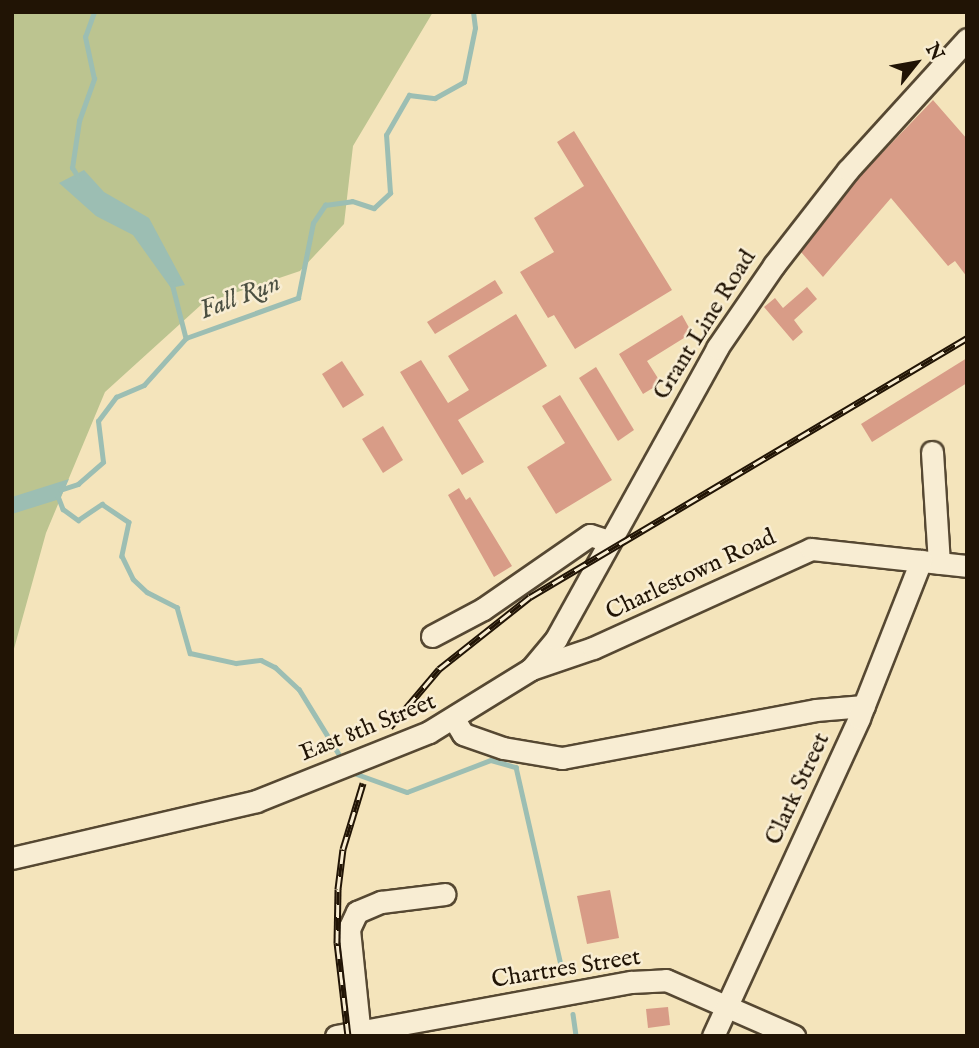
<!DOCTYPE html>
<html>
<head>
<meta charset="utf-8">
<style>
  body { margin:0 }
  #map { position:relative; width:979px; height:1048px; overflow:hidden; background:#f4e4bb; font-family:"IM FELL English",serif }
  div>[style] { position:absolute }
  .green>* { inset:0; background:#bcc490 }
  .water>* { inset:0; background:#9cbeb3 }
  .stream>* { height:4.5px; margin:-2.25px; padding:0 2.25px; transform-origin:2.25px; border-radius:2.25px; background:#9cbeb3 }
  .building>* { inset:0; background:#d89c87 }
  .roads { filter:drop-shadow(2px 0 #564832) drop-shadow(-2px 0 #564832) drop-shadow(0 2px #564832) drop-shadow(0 -2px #564832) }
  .minor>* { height:21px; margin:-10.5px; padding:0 10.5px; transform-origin:10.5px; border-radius:10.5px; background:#f8edd3 }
  .rail>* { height:7px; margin-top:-3.5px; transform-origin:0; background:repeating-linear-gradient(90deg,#f8edd3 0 13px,#211405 0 26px); box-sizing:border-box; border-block:2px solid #211405 }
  span { translate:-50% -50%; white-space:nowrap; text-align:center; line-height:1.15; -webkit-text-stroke:5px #f8edd3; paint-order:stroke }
  .street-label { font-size:24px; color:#211405 }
  .water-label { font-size:26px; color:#4c5042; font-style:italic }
  .frame { position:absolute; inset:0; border:14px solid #211405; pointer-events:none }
  .north { position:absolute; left:881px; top:28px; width:70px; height:70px; -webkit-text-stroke:5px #f8edd3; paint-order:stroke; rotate:59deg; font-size:19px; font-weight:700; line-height:28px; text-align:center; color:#211405 }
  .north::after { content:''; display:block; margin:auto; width:24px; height:32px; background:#211405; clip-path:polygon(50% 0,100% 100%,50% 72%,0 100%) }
</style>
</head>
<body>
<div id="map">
  <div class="green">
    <div style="clip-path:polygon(12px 12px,433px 12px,353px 146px,344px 224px,300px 271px,202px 304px,105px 392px,46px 533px,12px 656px)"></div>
  </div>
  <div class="water">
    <div style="clip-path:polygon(84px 170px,104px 192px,149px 218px,185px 285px,171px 288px,133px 235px,96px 216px,59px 183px)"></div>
    <div style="clip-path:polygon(69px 479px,60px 499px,12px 514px,12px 497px)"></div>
  </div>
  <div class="stream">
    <div style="left:79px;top:179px;width:13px;rotate:-122deg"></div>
    <div style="left:72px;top:168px;width:48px;rotate:-81.5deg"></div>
    <div style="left:79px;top:121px;width:45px;rotate:-70.3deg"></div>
    <div style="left:94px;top:79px;width:43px;rotate:-102.1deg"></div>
    <div style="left:85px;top:37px;width:27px;rotate:-70deg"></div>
    <div style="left:172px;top:283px;width:57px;rotate:75.7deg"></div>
    <div style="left:60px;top:490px;width:19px;rotate:-18deg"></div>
    <div style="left:78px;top:484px;width:33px;rotate:-41deg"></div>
    <div style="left:103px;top:462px;width:41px;rotate:-97deg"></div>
    <div style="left:98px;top:421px;width:30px;rotate:-53deg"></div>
    <div style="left:116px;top:397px;width:30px;rotate:-23deg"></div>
    <div style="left:144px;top:385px;width:63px;rotate:-48.2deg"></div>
    <div style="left:186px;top:338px;width:119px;rotate:-19.7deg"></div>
    <div style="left:298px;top:298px;width:76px;rotate:-78.7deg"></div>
    <div style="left:313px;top:223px;width:22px;rotate:-56deg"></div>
    <div style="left:325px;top:205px;width:27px;rotate:-8deg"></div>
    <div style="left:352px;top:201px;width:23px;rotate:18deg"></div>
    <div style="left:374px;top:208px;width:22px;rotate:-43deg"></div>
    <div style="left:390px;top:193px;width:58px;rotate:-93.9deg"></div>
    <div style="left:386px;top:135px;width:46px;rotate:-60.1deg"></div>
    <div style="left:409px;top:95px;width:26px;rotate:7deg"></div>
    <div style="left:435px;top:98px;width:33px;rotate:-29deg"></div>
    <div style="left:464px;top:82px;width:55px;rotate:-78.5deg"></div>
    <div style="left:475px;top:28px;width:16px;rotate:-97deg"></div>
    <div style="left:58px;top:496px;width:14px;rotate:69deg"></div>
    <div style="left:63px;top:509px;width:19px;rotate:36deg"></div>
    <div style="left:78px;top:520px;width:29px;rotate:-34deg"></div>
    <div style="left:102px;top:504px;width:32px;rotate:34deg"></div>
    <div style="left:129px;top:522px;width:35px;rotate:102deg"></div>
    <div style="left:122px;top:556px;width:25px;rotate:64deg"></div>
    <div style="left:133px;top:579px;width:19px;rotate:43deg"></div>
    <div style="left:147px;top:592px;width:34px;rotate:27deg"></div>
    <div style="left:177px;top:607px;width:48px;rotate:74.2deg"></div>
    <div style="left:190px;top:653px;width:47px;rotate:12.3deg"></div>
    <div style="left:236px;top:663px;width:25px;rotate:-7deg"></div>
    <div style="left:261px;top:660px;width:16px;rotate:27deg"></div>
    <div style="left:275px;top:667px;width:33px;rotate:43deg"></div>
    <div style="left:299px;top:689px;width:79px;rotate:58.5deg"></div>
    <div style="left:354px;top:773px;width:56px;rotate:19.7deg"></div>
    <div style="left:407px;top:792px;width:90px;rotate:-20.9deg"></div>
    <div style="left:491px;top:760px;width:26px;rotate:16deg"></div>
    <div style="left:516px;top:767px;width:207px;rotate:77.2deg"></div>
    <div style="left:573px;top:1014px;width:22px;rotate:82deg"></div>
  </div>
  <div class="building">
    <div style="clip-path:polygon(933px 100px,967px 139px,967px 277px,955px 261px,948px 266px,891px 198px,823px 277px,801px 252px,858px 178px)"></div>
    <div style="clip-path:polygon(574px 131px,672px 290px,575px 349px,554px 315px,548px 318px,520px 272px,554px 252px,534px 218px,584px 186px,557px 142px)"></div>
    <div style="clip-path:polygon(495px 280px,503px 293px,435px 334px,427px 322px)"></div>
    <div style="clip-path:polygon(807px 287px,817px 299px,794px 320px,803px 332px,793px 341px,764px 307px,775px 298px,783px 308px)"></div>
    <div style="clip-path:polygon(516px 314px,547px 366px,458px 420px,484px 462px,462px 475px,400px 372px,421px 360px,448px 403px,469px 390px,448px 356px)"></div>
    <div style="clip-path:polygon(682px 315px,692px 333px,647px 361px,661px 383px,643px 394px,619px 354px)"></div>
    <div style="clip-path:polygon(967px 358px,967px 383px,872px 442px,861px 424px)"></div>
    <div style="clip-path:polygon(342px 361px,364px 395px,343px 408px,322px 374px)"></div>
    <div style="clip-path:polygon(596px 367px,634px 430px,618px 441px,579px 378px)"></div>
    <div style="clip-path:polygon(560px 395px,612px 480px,556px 514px,527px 467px,565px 443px,542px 406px)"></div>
    <div style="clip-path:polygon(383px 426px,403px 460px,383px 473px,362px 439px)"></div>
    <div style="clip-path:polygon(459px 488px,466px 500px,470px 497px,512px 566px,494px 577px,448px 495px)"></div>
    <div style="clip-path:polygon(610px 890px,619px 938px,587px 944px,577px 896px)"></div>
    <div style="clip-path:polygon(668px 1007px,670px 1025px,648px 1028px,646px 1009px)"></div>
  </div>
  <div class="roads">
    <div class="minor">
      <div style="left:932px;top:452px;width:111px;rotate:86.4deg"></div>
      <div style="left:432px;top:636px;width:58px;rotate:-27.9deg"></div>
      <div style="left:483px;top:609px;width:130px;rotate:-34.7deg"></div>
      <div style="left:590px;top:535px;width:20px;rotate:18deg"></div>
      <div style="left:531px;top:669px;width:39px;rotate:-50deg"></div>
      <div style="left:556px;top:639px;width:333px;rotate:-61deg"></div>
      <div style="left:717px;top:348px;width:101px;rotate:-55.5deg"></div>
      <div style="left:774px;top:265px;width:120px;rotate:-52.1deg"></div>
      <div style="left:848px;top:170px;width:177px;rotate:-47.7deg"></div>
      <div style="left:454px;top:719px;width:17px;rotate:59deg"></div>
      <div style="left:463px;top:734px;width:42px;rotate:19.3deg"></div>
      <div style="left:503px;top:748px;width:60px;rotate:9.6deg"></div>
      <div style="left:562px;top:758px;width:258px;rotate:-10.7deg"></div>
      <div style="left:816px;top:710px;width:48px;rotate:-4.8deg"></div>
      <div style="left:12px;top:858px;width:251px;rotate:-13.1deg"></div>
      <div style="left:256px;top:801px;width:186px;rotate:-21.7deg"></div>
      <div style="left:429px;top:732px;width:120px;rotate:-31.7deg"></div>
      <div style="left:531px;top:669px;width:65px;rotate:-18.7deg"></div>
      <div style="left:593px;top:648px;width:239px;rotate:-24.4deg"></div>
      <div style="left:811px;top:549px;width:157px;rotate:6.2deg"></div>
      <div style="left:336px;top:1036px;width:300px;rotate:-10.4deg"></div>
      <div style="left:631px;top:982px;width:35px;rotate:-3deg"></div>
      <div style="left:666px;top:980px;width:140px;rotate:23.6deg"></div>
      <div style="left:360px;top:1036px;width:108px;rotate:-95.9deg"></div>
      <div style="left:349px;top:929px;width:19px;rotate:-65deg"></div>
      <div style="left:357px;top:912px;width:26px;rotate:-23deg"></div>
      <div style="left:381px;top:902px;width:64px;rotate:-7.1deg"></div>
      <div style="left:713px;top:1036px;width:350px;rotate:-65.3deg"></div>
      <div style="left:859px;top:718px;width:169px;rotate:-68.5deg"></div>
    </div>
  </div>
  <div class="rail">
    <div style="left:390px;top:727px;width:76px;rotate:-49.8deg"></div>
    <div style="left:439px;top:669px;width:116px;rotate:-38.4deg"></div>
    <div style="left:530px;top:597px;width:508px;rotate:-30.65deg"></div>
    <div style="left:348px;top:1036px;width:94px;rotate:-96.7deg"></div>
    <div style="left:337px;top:943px;width:54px;rotate:-88.9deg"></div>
    <div style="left:338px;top:889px;width:40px;rotate:-82.9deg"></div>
    <div style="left:343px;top:849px;width:69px;rotate:-73.1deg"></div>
  </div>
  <div class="street-label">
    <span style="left:705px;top:325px;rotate:-58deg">Grant Line Road</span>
    <span style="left:691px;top:575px;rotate:-25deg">Charlestown Road</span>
    <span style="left:368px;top:728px;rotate:-22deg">East 8th Street</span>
    <span style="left:798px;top:789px;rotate:-65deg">Clark Street</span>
    <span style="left:566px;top:969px;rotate:-9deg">Chartres Street</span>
  </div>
  <div class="water-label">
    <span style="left:240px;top:297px;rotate:-21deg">Fall Run</span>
  </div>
  <div class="frame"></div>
  <div class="north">N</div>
</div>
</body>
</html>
